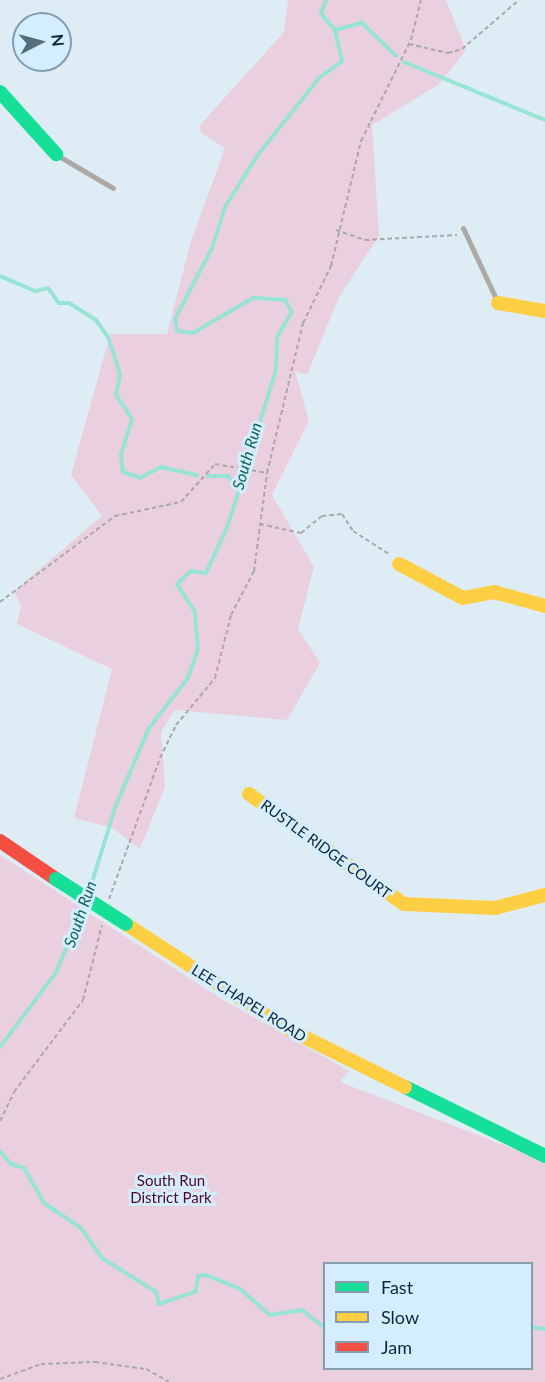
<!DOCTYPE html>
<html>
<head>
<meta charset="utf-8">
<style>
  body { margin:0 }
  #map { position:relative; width:545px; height:1382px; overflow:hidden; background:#deecf5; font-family:Lato,sans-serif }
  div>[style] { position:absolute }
  .green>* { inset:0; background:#ead0de }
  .stream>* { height:4px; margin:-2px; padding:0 2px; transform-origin:2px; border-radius:2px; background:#97e4d6 }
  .path>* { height:2px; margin-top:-1px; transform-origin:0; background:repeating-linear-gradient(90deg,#a8a9a8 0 4.5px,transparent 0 7.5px) }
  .lane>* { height:5px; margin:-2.5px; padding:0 2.5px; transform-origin:2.5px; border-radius:2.5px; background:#aea9a5 }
  .fast>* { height:14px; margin:-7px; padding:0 7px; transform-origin:7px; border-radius:7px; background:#16e098 }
  .slow>* { height:14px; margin:-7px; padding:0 7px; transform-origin:7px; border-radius:7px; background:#ffcf43 }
  .jam>* { height:14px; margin:-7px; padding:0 7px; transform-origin:7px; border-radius:7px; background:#f24e42 }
  .fast-bridge>* { height:14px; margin:-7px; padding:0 7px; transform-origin:7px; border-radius:7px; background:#16e098 }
  span { translate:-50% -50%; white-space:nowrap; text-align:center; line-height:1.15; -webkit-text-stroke:6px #d4edff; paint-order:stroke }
  .street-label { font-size:15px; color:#0c2838 }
  .park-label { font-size:15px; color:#4f072a }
  .water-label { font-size:16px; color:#0e6456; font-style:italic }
  .legend { position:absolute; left:323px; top:1262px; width:210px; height:108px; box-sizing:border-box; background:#d4edff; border:2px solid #849eaf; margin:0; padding:8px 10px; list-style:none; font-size:18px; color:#0c2838 }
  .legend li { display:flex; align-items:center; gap:12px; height:30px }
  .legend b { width:30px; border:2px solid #849eaf }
  .north { position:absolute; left:12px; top:12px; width:60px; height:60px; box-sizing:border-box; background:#d4edff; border:2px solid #849eaf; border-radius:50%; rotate:84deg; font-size:16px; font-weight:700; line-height:24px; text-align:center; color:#0c2838 }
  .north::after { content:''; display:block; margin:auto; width:21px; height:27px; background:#566d7a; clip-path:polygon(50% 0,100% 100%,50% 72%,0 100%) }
</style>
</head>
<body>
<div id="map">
  <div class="green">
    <div style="clip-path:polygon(288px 0,446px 0,466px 50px,438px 85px,372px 125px,379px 236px,339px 297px,307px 375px,295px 371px,309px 421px,272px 495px,314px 567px,298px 629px,320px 663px,287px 720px,175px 710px,161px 732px,165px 787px,140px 849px,112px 828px,74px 818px,112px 669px,17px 624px,21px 606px,14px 591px,102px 516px,71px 475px,110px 334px,167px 334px,191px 241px,225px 148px,201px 133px,199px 126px,284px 32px)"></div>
    <div style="clip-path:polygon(evenodd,0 855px,220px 998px,349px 1071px,340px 1082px,545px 1161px,545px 1382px,0 1382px,0 855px,324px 1264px,532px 1264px,532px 1368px,324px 1368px,324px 1264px)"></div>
  </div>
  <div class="stream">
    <div style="left:335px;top:30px;width:28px;rotate:-15deg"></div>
    <div style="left:362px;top:23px;width:47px;rotate:44.1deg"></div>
    <div style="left:404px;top:62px;width:152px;rotate:22.4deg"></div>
    <div style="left:0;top:276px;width:39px;rotate:23deg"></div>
    <div style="left:36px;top:291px;width:12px;rotate:-14deg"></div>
    <div style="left:48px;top:288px;width:19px;rotate:54deg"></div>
    <div style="left:59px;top:303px;width:10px"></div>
    <div style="left:69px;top:303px;width:32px;rotate:32deg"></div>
    <div style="left:96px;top:320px;width:21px;rotate:55deg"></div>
    <div style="left:108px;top:337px;width:40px;rotate:72deg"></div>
    <div style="left:120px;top:375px;width:20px;rotate:101deg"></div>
    <div style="left:116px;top:395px;width:29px;rotate:56deg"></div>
    <div style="left:132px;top:419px;width:37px;rotate:107deg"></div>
    <div style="left:121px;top:454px;width:18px;rotate:84deg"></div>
    <div style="left:123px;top:472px;width:18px;rotate:19deg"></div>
    <div style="left:140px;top:478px;width:24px;rotate:-28deg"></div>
    <div style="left:161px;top:467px;width:37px;rotate:13deg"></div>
    <div style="left:208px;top:476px;width:20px"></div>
    <div style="left:228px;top:476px;width:16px;rotate:52deg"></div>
    <div style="left:88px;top:895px;width:94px;rotate:-72.7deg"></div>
    <div style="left:116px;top:805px;width:84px;rotate:-66.8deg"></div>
    <div style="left:149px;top:728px;width:63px;rotate:-52deg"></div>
    <div style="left:188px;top:678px;width:31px;rotate:-71deg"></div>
    <div style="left:198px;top:649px;width:37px;rotate:-95deg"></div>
    <div style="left:195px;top:612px;width:33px;rotate:-123deg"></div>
    <div style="left:177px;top:584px;width:19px;rotate:-43deg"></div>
    <div style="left:191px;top:571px;width:15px;rotate:8deg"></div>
    <div style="left:206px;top:573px;width:53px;rotate:-65.4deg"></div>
    <div style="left:228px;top:525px;width:162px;rotate:-72.8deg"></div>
    <div style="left:276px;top:370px;width:33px;rotate:-88deg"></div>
    <div style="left:277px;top:337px;width:29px;rotate:-59deg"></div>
    <div style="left:292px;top:312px;width:14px;rotate:-120deg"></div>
    <div style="left:285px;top:300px;width:32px;rotate:-176deg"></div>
    <div style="left:253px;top:298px;width:69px;rotate:149.7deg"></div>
    <div style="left:193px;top:333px;width:16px;rotate:-173deg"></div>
    <div style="left:177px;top:331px;width:12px;rotate:-99deg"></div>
    <div style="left:175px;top:319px;width:80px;rotate:-62.5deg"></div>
    <div style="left:212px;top:248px;width:43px;rotate:-72.4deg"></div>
    <div style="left:225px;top:207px;width:60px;rotate:-57.9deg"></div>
    <div style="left:257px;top:156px;width:100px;rotate:-51.5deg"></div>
    <div style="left:319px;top:78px;width:29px;rotate:-36deg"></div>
    <div style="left:342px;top:61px;width:32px;rotate:-103deg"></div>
    <div style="left:335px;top:30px;width:21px;rotate:-131deg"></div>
    <div style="left:321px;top:14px;width:15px;rotate:-70deg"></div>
    <div style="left:0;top:1047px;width:91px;rotate:-53deg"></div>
    <div style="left:55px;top:974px;width:77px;rotate:-66.4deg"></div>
    <div style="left:0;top:1151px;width:17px;rotate:50deg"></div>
    <div style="left:11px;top:1164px;width:14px;rotate:17deg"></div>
    <div style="left:24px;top:1168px;width:40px;rotate:60.3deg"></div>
    <div style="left:44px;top:1203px;width:45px;rotate:34deg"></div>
    <div style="left:81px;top:1228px;width:37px;rotate:55deg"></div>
    <div style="left:102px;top:1258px;width:64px;rotate:32.2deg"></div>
    <div style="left:156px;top:1292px;width:12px;rotate:76deg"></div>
    <div style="left:159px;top:1304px;width:39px;rotate:-19deg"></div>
    <div style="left:196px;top:1291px;width:15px;rotate:-82deg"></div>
    <div style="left:198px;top:1276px;width:8px;rotate:-7deg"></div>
    <div style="left:206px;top:1275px;width:37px;rotate:22deg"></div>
    <div style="left:240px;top:1289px;width:40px;rotate:41deg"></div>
    <div style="left:270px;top:1315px;width:32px;rotate:-9deg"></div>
    <div style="left:302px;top:1310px;width:28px;rotate:38deg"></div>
    <div style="left:532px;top:1327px;width:13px;rotate:9deg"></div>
  </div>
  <div class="path">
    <div style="left:409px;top:44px;width:40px;rotate:13deg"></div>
    <div style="left:448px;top:53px;width:15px;rotate:-16deg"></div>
    <div style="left:462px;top:49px;width:75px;rotate:-40.7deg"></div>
    <div style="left:336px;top:230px;width:31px;rotate:19deg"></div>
    <div style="left:365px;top:240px;width:92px;rotate:-3.1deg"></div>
    <div style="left:260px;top:524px;width:42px;rotate:12.4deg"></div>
    <div style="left:301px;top:533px;width:27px;rotate:-39deg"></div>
    <div style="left:322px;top:516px;width:20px;rotate:-6deg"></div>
    <div style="left:342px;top:514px;width:20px;rotate:57deg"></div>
    <div style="left:353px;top:531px;width:43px;rotate:32.6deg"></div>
    <div style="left:0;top:602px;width:144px;rotate:-36.8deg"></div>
    <div style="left:115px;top:516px;width:67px;rotate:-12deg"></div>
    <div style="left:181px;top:502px;width:51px;rotate:-48.2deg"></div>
    <div style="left:215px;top:464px;width:53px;rotate:9.8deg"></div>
    <div style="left:109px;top:899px;width:150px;rotate:-70.1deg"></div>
    <div style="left:160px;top:758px;width:37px;rotate:-64deg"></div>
    <div style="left:176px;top:725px;width:61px;rotate:-50.3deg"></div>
    <div style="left:215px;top:678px;width:65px;rotate:-75.7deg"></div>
    <div style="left:231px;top:615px;width:50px;rotate:-62.4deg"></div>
    <div style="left:254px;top:571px;width:99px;rotate:-82.4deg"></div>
    <div style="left:267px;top:473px;width:154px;rotate:-76.5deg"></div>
    <div style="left:303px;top:323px;width:64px;rotate:-63.8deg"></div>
    <div style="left:331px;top:266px;width:129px;rotate:-76.5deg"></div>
    <div style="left:361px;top:141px;width:113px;rotate:-63.7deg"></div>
    <div style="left:411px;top:40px;width:41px;rotate:-76deg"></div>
    <div style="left:0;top:1121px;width:32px;rotate:-64deg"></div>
    <div style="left:14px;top:1092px;width:115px;rotate:-53.1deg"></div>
    <div style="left:83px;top:1000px;width:77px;rotate:-75.8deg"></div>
    <div style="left:0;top:1379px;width:44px;rotate:-20.1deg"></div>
    <div style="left:41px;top:1364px;width:54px;rotate:-2.1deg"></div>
    <div style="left:95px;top:1362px;width:51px;rotate:7.8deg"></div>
    <div style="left:146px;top:1369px;width:26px;rotate:29deg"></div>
  </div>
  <div class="lane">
    <div style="left:57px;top:155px;width:65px;rotate:30.5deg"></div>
    <div style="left:463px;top:228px;width:81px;rotate:65deg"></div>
  </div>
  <div class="fast">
    <div style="left:0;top:92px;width:84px;rotate:47.9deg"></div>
    <div style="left:405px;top:1087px;width:156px;rotate:26.2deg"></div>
  </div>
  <div class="slow">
    <div style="left:498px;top:303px;width:48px;rotate:9.7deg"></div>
    <div style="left:399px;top:564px;width:72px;rotate:28deg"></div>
    <div style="left:463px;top:598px;width:32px;rotate:-11deg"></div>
    <div style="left:494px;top:592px;width:53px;rotate:15.4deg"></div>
    <div style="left:249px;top:794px;width:190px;rotate:35.4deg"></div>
    <div style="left:404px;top:904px;width:91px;rotate:2.5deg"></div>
    <div style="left:495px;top:908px;width:52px;rotate:-14.6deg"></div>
    <div style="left:126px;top:924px;width:189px;rotate:33.1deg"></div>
    <div style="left:284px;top:1027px;width:135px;rotate:26.4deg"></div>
  </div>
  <div class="jam">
    <div style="left:0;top:841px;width:68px;rotate:34.2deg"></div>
  </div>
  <div class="fast-bridge">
    <div style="left:56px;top:879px;width:83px;rotate:32.7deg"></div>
  </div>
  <div class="street-label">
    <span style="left:326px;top:849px;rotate:36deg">RUSTLE RIDGE COURT</span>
    <span style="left:249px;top:1003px;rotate:32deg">LEE CHAPEL ROAD</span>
  </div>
  <div class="park-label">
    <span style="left:171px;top:1189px">South Run<br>District Park</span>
  </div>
  <div class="water-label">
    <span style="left:247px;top:456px;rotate:-74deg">South Run</span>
    <span style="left:80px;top:914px;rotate:-71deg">South Run</span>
  </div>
  <ul class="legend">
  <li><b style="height:8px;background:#16e098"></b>Fast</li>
  <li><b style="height:8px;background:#ffcf43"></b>Slow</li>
  <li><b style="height:8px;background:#f24e42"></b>Jam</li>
  </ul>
  <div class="north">N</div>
</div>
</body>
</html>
